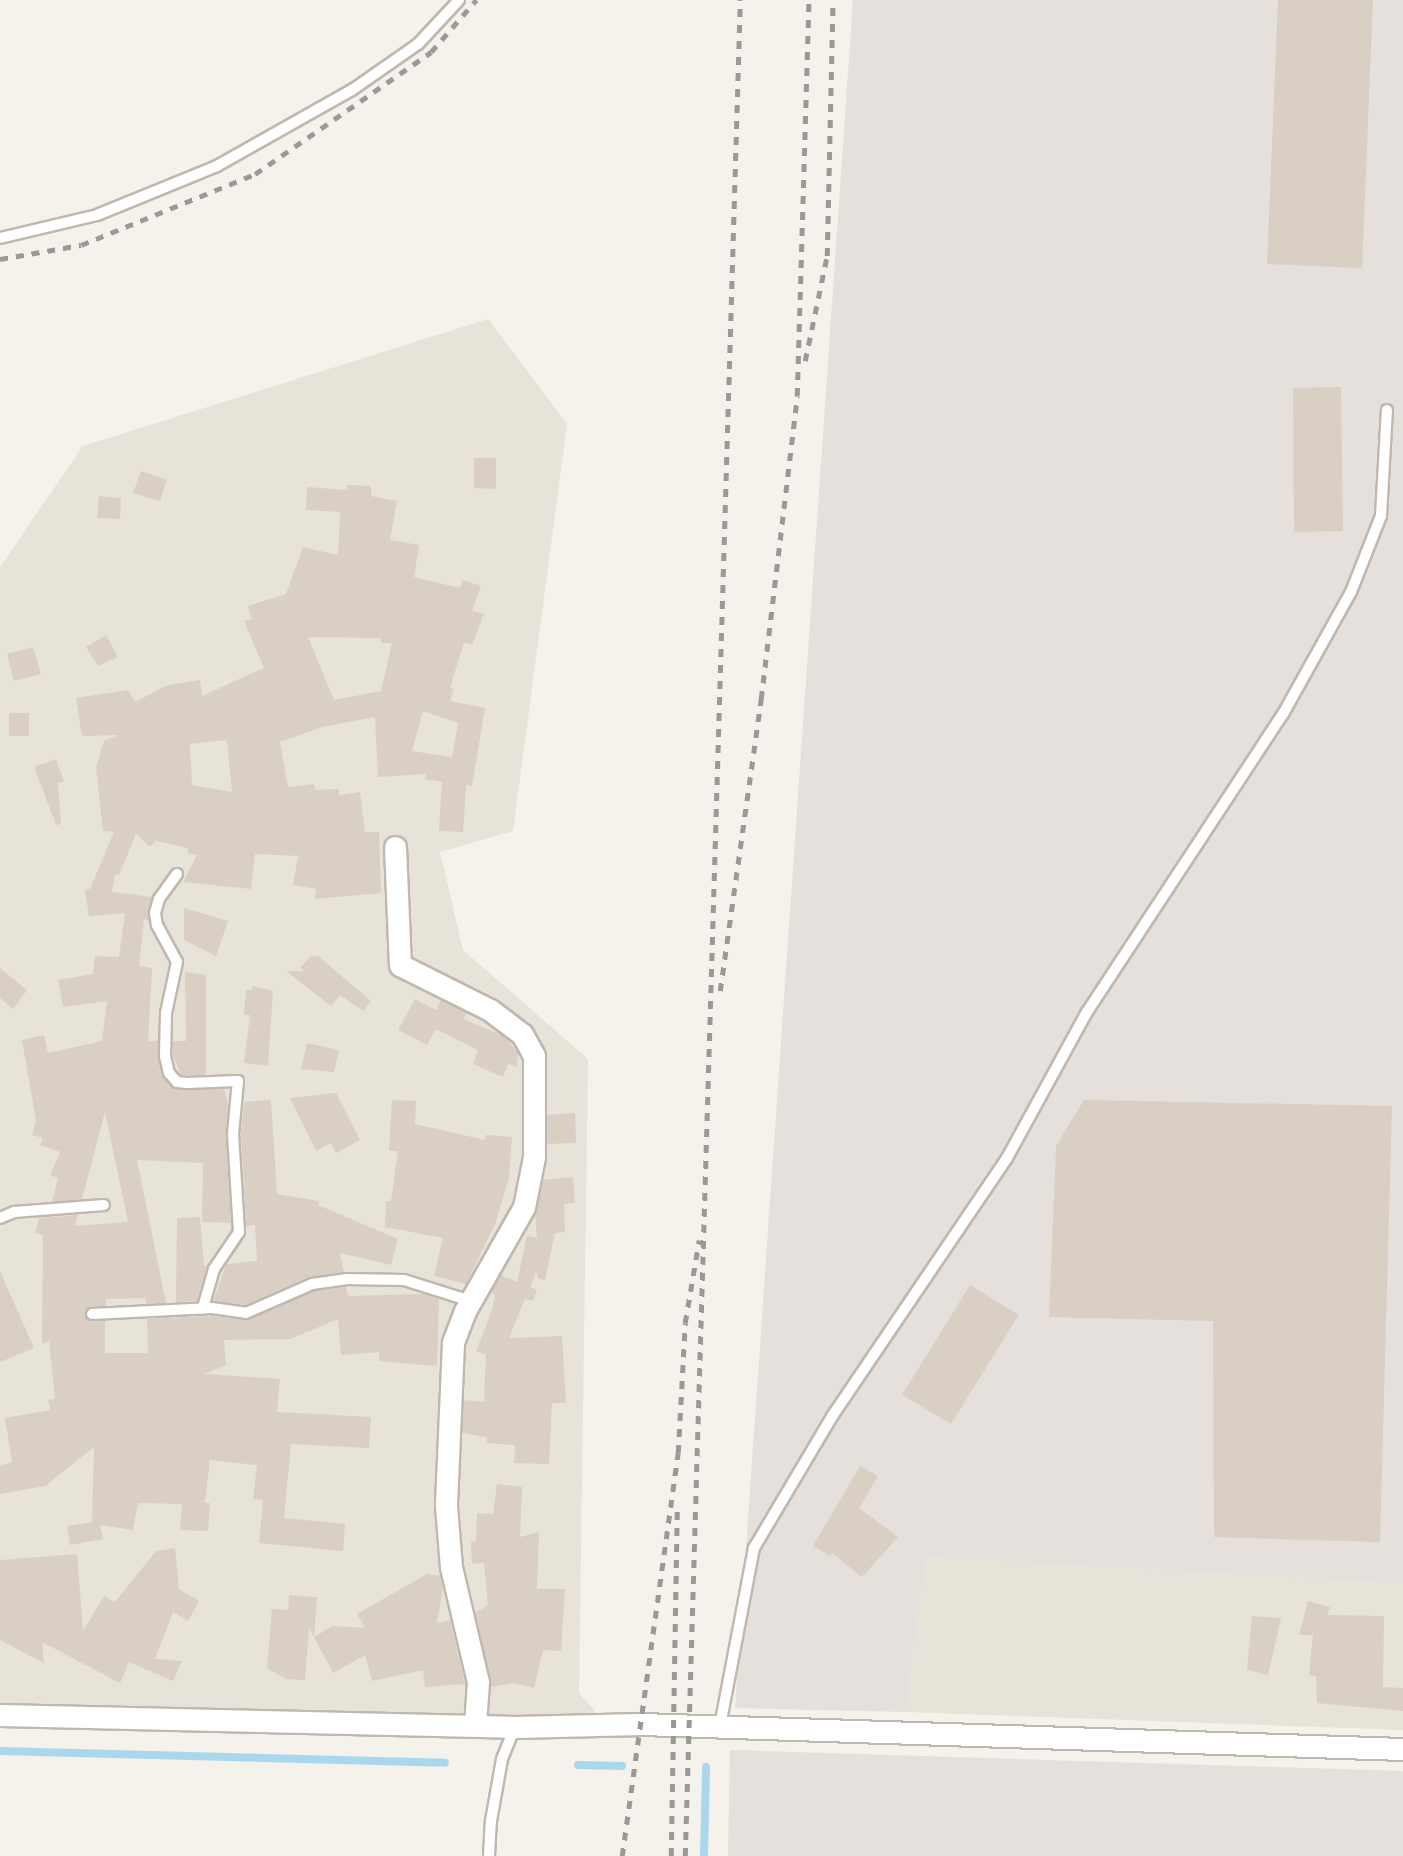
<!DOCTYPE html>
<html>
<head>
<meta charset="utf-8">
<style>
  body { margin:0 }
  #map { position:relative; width:1403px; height:1856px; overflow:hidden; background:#f5f1eb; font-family:"Titillium Web",sans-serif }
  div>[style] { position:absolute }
  .residential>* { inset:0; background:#e8e3d9 }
  .industrial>* { inset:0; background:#e5e0dc }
  .stream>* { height:8px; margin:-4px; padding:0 4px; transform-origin:4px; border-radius:4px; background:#abd7ee }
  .building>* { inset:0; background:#d9cfc4 }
  .roads { filter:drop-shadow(2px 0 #c0b8ae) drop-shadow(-2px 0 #c0b8ae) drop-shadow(0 2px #c0b8ae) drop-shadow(0 -2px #c0b8ae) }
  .lane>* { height:10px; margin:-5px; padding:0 5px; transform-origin:5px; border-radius:5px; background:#fff }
  .street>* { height:21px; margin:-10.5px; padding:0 10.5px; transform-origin:10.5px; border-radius:10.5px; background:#fff }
  .rail>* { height:4.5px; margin-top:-2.25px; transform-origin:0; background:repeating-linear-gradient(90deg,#999 0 8px,transparent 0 16px) }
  span { translate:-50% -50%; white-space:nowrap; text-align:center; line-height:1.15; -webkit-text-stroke:4.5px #fff; paint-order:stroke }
</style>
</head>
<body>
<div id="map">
  <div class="residential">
    <div style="clip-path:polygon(488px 319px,567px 424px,513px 831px,440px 852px,463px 950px,588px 1059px,579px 1693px,617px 1736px,0 1724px,0 567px,83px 446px)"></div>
    <div style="clip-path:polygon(927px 1558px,1403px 1584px,1403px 1730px,906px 1712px)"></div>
  </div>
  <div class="industrial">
    <div style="clip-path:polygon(853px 0,1403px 0,1403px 1584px,927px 1558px,906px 1712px,735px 1708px)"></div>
    <div style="clip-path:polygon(730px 1750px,1403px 1771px,1403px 1856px,728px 1856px)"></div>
  </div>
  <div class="stream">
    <div style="left:0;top:1751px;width:445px;rotate:1.5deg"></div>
    <div style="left:578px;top:1765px;width:44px;rotate:1.3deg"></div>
    <div style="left:704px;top:1856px;width:89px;rotate:-88.7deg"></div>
  </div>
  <div class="building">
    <div style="clip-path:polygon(1278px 0,1373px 0,1362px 268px,1267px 264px)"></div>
    <div style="clip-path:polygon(1341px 387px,1343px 531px,1294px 532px,1293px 388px)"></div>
    <div style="clip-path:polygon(474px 458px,496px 458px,496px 489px,474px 488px)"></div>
    <div style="clip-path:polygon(141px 471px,167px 480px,160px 501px,133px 493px)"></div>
    <div style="clip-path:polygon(evenodd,347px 485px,371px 486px,371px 496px,397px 501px,390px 540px,419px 545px,414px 577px,460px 588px,463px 580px,481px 586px,472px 611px,484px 614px,472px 645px,464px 642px,450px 688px,454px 689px,450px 701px,485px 708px,472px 786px,466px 785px,463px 832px,439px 831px,442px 782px,425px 779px,426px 774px,378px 777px,375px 717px,322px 727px,280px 742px,288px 787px,314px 784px,315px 790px,339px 789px,339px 795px,360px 792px,365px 832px,379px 832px,381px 893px,315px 899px,316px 889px,293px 885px,298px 856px,255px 854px,251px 889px,183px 882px,197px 855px,187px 853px,188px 848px,156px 841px,150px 847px,136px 834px,119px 875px,115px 874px,112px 892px,152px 897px,149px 921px,144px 919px,139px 966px,152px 968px,148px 1041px,158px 1041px,162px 1075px,172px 1087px,224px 1089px,228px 1104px,226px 1134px,231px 1223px,202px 1222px,203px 1163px,137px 1160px,166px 1303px,147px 1304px,145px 1298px,106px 1299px,106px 1306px,88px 1307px,85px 1315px,89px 1321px,105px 1321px,105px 1353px,148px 1353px,147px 1319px,212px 1316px,248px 1320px,314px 1291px,346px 1287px,348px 1296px,424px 1294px,439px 1299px,437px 1366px,379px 1361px,379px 1352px,341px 1355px,338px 1319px,290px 1339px,224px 1340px,226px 1365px,204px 1374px,280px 1379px,277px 1412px,371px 1417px,369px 1448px,291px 1444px,284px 1518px,345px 1524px,343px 1551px,259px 1543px,263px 1500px,253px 1499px,257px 1465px,210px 1460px,205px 1503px,210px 1503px,208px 1531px,180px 1530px,182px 1504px,138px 1503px,133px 1530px,100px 1525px,103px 1539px,70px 1545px,67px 1526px,92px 1522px,94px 1447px,45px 1486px,0 1494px,0 1466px,12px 1462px,5px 1418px,50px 1410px,48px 1400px,55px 1399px,49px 1341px,42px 1344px,43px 1235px,35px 1233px,39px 1218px,78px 1215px,75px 1226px,128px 1222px,105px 1112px,82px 1199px,52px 1202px,58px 1178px,50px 1175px,60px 1152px,40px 1145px,43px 1138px,32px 1135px,36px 1121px,22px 1040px,44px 1035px,48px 1053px,102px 1041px,107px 1001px,63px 1007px,58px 980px,93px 974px,95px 956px,119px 957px,125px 913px,89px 916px,85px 890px,90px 889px,114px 832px,103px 831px,96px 767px,104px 741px,118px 735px,82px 736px,76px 698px,128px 690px,135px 702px,168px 685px,200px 680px,202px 696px,264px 668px,244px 621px,252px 619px,248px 606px,286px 594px,303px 547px,338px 555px,340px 512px,306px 510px,307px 487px,347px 490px,347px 485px,308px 637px,381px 638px,381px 643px,392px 643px,381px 691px,334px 700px,308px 637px,347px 485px,423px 711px,458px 723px,452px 757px,412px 751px,423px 711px,347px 485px,227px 740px,232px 792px,192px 785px,190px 744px,227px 740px)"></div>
    <div style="clip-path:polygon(99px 496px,121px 498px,120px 519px,97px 518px)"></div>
    <div style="clip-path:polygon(106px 635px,118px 657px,98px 666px,86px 647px)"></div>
    <div style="clip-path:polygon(33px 647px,41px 674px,14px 681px,7px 654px)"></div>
    <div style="clip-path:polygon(9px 713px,29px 713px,29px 736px,9px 736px)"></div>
    <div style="clip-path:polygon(56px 759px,64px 781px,58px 783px,61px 824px,56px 825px,34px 767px)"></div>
    <div style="clip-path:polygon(184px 908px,228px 921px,216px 956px,184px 940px)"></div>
    <div style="clip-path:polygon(311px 956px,318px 956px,371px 1001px,363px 1011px,340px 995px,331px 1006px,286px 971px,304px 971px,300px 968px)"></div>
    <div style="clip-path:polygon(0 968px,27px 990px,13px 1009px,0 998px)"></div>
    <div style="clip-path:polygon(185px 972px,206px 975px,206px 1075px,181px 1075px,173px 1055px,173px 1041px,186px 1041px)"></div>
    <div style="clip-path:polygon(253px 986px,273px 991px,268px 1066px,244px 1063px,250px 1015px,244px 1015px,246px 990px,252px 990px)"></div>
    <div style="clip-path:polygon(415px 999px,436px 1010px,441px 1000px,467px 1013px,463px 1019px,504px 1036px,518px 1053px,517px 1067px,508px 1064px,503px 1077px,473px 1064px,478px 1050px,436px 1029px,427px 1045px,398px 1030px)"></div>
    <div style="clip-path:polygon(307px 1043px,339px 1050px,334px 1072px,301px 1069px)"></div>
    <div style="clip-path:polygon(336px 1093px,360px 1140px,336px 1153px,331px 1143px,316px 1151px,290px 1098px)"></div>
    <div style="clip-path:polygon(271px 1100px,277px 1194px,319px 1201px,318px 1205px,398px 1239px,391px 1265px,340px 1253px,344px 1272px,309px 1277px,245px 1305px,213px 1301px,226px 1264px,257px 1261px,255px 1225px,246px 1226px,241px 1134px,244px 1102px)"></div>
    <div style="clip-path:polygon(392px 1100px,416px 1101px,415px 1124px,485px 1140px,486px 1135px,512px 1137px,509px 1178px,495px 1224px,466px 1284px,434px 1276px,443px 1238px,385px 1227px,386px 1201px,391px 1201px,398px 1151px,389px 1151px)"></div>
    <div style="clip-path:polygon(1084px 1100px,1392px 1106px,1380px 1542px,1214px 1537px,1213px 1321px,1049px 1317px,1056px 1146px)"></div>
    <div style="clip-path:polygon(575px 1113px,576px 1143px,547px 1144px,547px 1115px)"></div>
    <div style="clip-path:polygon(573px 1177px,575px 1203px,564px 1204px,565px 1232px,555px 1233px,545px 1280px,539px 1279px,536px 1272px,530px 1287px,537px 1290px,533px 1301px,525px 1299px,509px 1338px,562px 1336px,566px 1403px,552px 1403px,549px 1464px,514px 1463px,515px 1445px,487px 1443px,487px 1437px,462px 1433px,463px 1400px,484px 1402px,486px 1355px,476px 1351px,492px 1310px,495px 1296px,491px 1292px,500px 1275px,517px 1282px,527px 1236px,537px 1238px,535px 1212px,542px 1180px)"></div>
    <div style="clip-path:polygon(200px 1217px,204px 1266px,207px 1266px,197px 1301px,176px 1302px,177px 1218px)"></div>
    <div style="clip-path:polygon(0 1271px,34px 1348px,0 1362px)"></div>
    <div style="clip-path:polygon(970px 1285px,1019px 1315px,951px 1424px,902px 1395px)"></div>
    <div style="clip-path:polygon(860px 1466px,878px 1476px,859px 1508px,898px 1537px,862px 1577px,832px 1553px,830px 1556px,813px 1546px)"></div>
    <div style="clip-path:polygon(497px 1484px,522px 1487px,520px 1537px,539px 1532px,537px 1589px,565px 1589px,561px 1651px,543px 1650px,534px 1688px,513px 1683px,491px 1687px,475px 1613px,488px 1605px,484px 1563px,472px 1564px,471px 1542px,476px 1541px,477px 1513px,493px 1514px)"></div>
    <div style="clip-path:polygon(175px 1548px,179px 1589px,199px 1601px,188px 1621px,173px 1612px,155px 1659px,182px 1661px,173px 1681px,129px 1662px,120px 1683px,42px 1642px,44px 1663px,0 1640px,0 1560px,77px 1554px,83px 1631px,104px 1596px,115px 1602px,156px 1551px)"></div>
    <div style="clip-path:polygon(427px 1574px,440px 1576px,443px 1587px,437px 1623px,450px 1620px,465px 1684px,425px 1687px,423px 1670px,372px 1681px,365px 1655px,333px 1673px,314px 1637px,333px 1626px,365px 1628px,357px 1614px)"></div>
    <div style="clip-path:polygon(289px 1595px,317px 1597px,314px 1637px,309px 1628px,305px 1680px,286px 1679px,267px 1668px,272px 1609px,288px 1610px)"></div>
    <div style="clip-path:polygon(1308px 1601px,1330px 1607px,1327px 1615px,1384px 1616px,1383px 1687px,1403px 1688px,1403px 1711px,1317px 1703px,1316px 1676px,1309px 1675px,1313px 1635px,1299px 1635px)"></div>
    <div style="clip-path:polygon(1252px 1616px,1281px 1618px,1268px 1675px,1247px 1670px)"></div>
  </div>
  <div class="roads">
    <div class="lane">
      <div style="left:0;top:238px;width:100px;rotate:-13.3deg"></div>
      <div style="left:97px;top:215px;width:130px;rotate:-22.2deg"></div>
      <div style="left:217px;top:166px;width:155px;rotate:-29.4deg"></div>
      <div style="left:352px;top:90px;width:80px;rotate:-34.9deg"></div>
      <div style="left:418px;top:44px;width:60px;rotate:-47deg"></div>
      <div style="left:177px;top:874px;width:31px;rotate:126deg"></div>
      <div style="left:159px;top:899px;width:15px;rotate:106deg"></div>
      <div style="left:155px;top:913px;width:12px;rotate:81deg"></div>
      <div style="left:157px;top:925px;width:42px;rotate:61.6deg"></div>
      <div style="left:177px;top:962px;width:52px;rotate:102.2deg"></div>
      <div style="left:166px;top:1013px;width:43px;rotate:91.3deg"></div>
      <div style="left:165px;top:1056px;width:17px;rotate:77deg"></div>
      <div style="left:169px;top:1073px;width:12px;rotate:48deg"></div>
      <div style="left:177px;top:1082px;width:10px;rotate:6deg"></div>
      <div style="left:187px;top:1083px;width:51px;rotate:-2.2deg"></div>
      <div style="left:238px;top:1081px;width:53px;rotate:95.4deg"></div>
      <div style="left:233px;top:1134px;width:98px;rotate:86.5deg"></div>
      <div style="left:239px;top:1232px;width:45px;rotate:124deg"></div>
      <div style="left:214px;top:1269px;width:41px;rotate:105.8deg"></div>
      <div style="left:0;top:1218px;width:15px;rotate:-23deg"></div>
      <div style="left:14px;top:1212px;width:90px;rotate:-4.4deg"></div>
      <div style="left:92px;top:1314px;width:120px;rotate:-2.9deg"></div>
      <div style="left:212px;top:1308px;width:34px;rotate:8deg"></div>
      <div style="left:246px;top:1313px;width:72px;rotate:-23.7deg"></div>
      <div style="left:312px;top:1284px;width:34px;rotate:-8deg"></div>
      <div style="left:346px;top:1279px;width:58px;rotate:1deg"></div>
      <div style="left:404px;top:1280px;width:70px;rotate:17.4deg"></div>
      <div style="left:720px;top:1726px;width:181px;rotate:-79.2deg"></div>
      <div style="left:754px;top:1548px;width:155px;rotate:-59.3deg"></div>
      <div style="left:833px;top:1415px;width:310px;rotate:-55.9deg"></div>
      <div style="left:1007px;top:1158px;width:166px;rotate:-61.3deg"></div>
      <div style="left:1087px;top:1012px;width:357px;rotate:-56.7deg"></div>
      <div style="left:1283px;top:714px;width:140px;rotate:-60.9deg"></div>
      <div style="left:1351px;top:592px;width:82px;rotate:-68.5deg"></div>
      <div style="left:1381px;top:516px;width:106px;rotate:-86.8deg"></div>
      <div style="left:489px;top:1856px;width:35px;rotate:-87deg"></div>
      <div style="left:491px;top:1821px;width:63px;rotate:-79.9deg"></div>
      <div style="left:502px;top:1759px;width:35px;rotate:-68deg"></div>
    </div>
    <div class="street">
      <div style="left:395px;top:847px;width:118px;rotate:87.6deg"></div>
      <div style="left:400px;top:965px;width:101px;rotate:26.6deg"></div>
      <div style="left:490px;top:1010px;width:40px;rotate:37deg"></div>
      <div style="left:522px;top:1034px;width:25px;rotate:61deg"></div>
      <div style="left:534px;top:1056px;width:101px;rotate:90deg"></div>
      <div style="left:534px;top:1157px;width:51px;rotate:101.3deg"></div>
      <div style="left:524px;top:1207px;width:120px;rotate:119.6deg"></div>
      <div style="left:465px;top:1311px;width:34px;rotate:111deg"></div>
      <div style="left:453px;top:1343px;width:163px;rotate:92.5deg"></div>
      <div style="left:446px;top:1506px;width:61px;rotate:85.3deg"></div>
      <div style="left:451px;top:1567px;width:118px;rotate:76.8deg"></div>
      <div style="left:478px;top:1682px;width:43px;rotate:94deg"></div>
      <div style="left:0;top:1715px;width:515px;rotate:1.33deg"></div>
      <div style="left:515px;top:1727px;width:126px;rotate:-1.4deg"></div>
      <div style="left:641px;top:1724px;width:762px;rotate:1.88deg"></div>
    </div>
  </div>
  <div class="rail">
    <div style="left:0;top:259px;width:82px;rotate:-9.8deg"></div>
    <div style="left:81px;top:245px;width:188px;rotate:-22.2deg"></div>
    <div style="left:255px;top:174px;width:214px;rotate:-34.7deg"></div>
    <div style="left:431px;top:52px;width:69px;rotate:-49.1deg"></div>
    <div style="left:805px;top:361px;width:107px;rotate:-78.2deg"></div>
    <div style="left:827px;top:256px;width:256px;rotate:-88.7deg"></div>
    <div style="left:720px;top:991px;width:295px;rotate:-82deg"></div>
    <div style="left:761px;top:699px;width:305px;rotate:-83.2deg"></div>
    <div style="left:797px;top:396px;width:396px;rotate:-88.3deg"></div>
    <div style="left:622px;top:1856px;width:407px;rotate:-82.1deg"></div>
    <div style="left:678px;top:1453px;width:130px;rotate:-86.9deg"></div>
    <div style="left:685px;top:1323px;width:84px;rotate:-80.4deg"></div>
    <div style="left:671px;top:1856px;width:345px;rotate:-89deg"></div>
    <div style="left:685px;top:1856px;width:1857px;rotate:-88.3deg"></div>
  </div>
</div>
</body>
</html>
